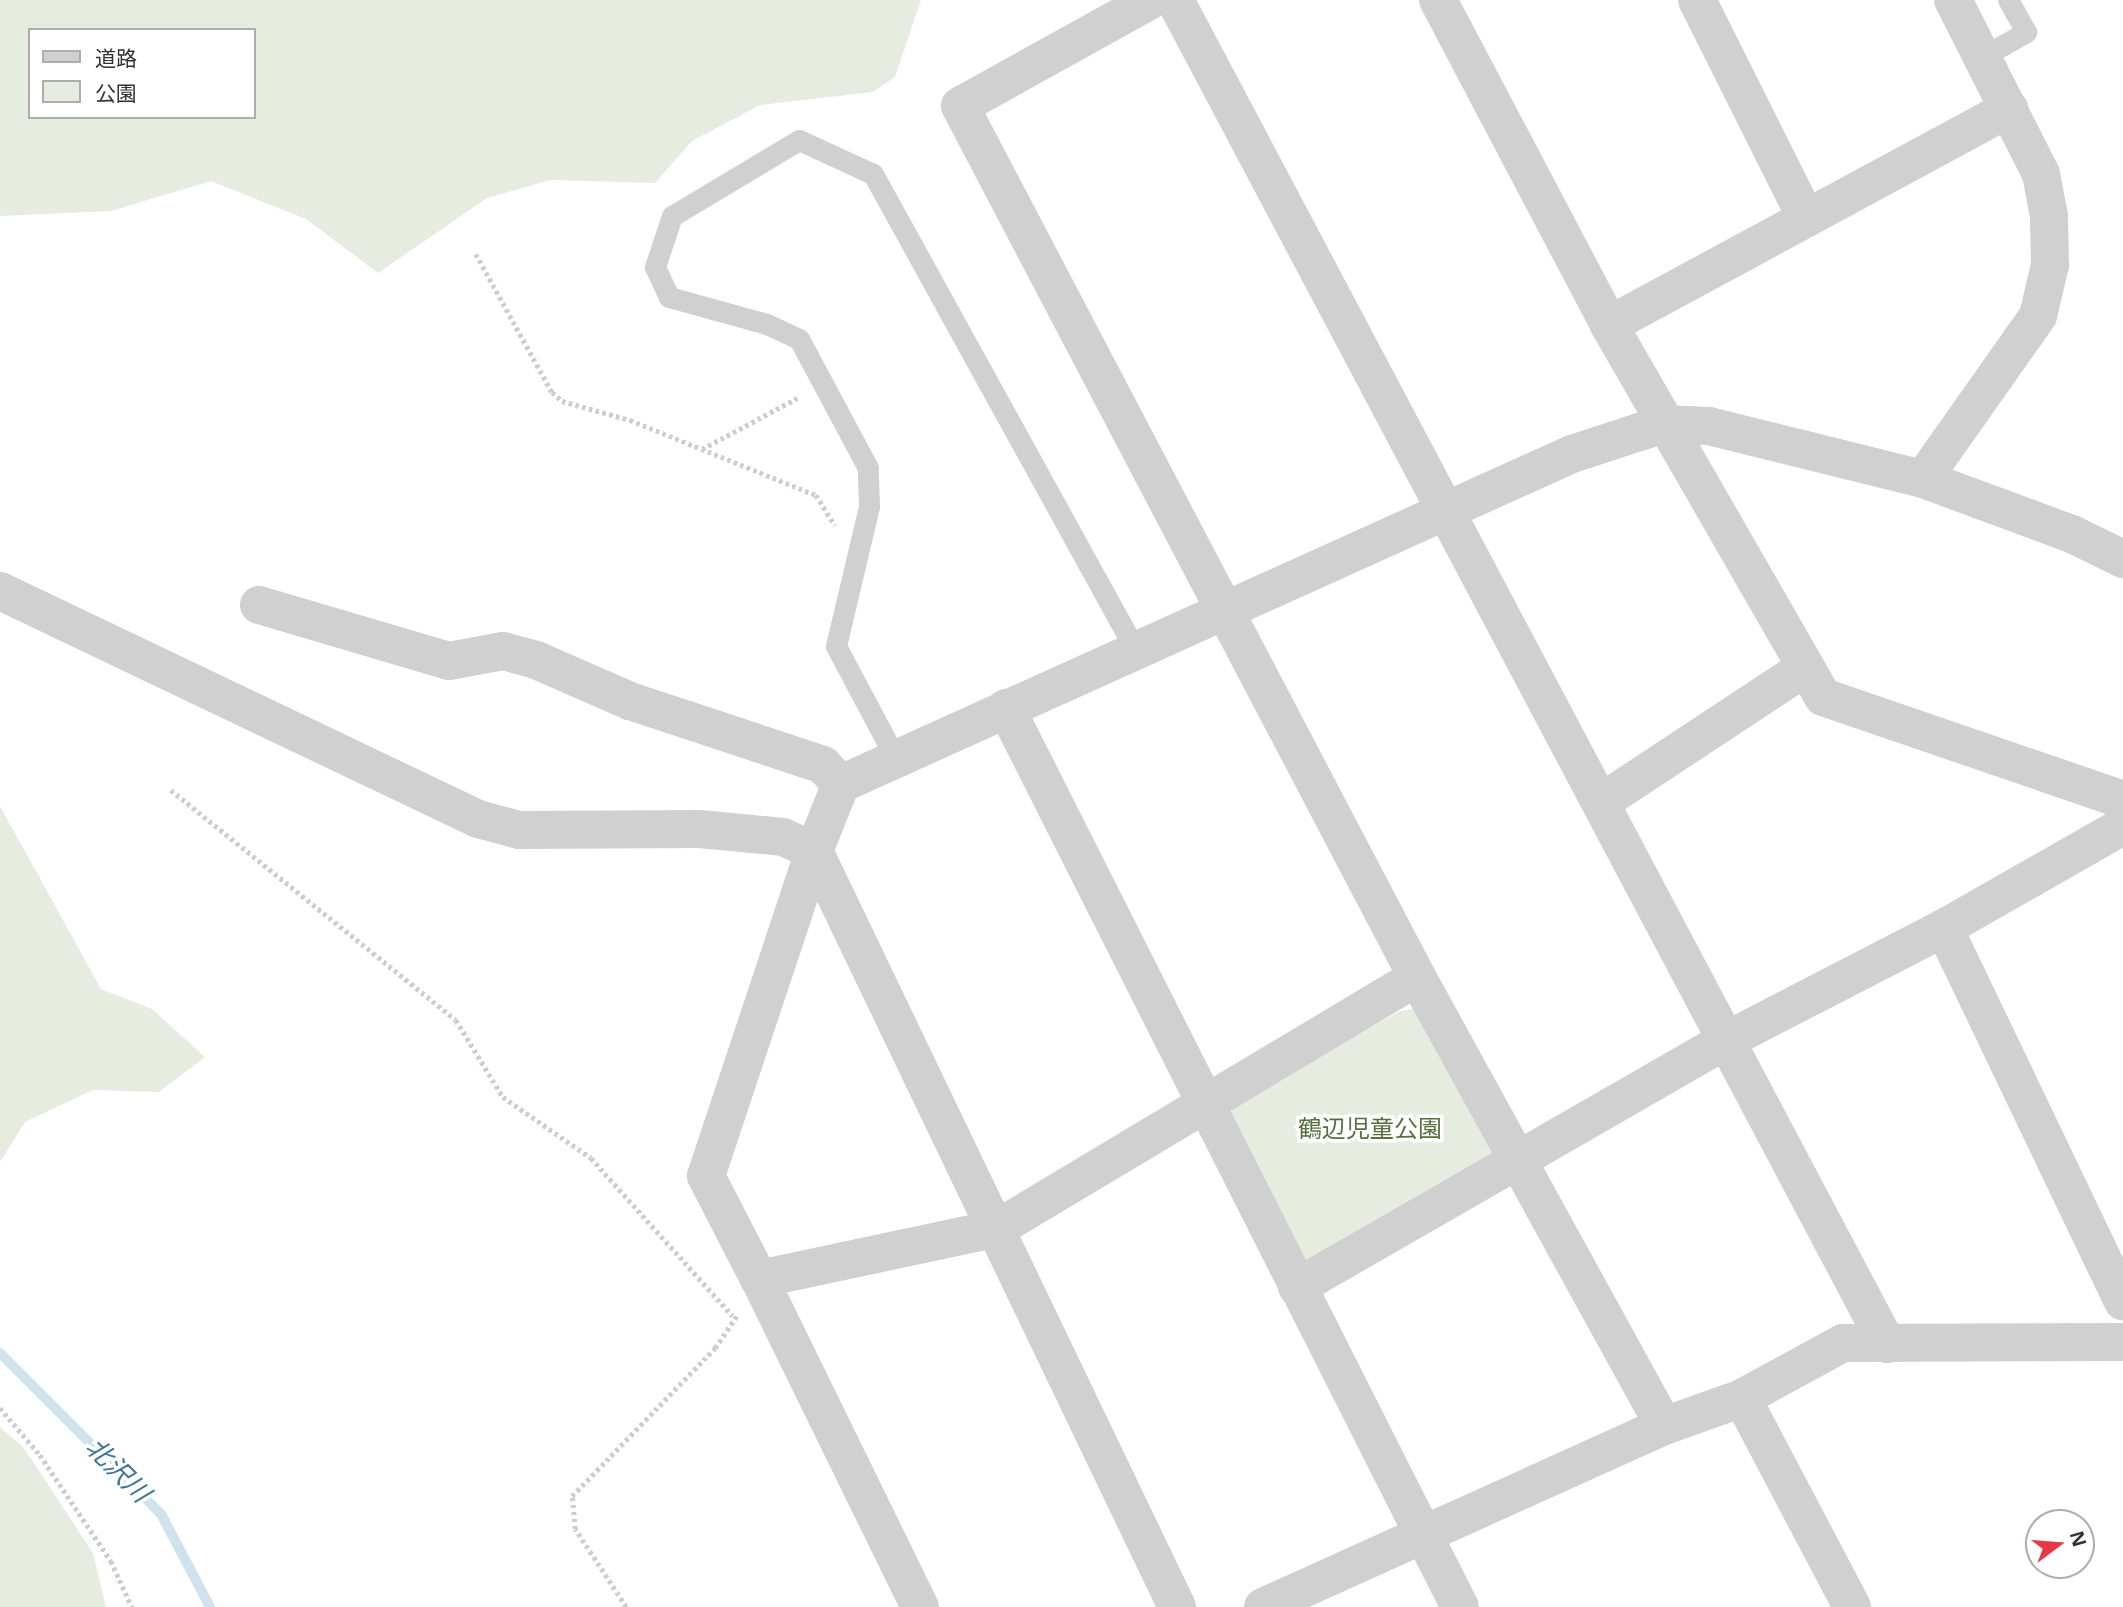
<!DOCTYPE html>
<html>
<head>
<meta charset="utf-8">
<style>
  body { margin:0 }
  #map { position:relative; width:2123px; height:1607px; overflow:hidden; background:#fff; font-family:"Open Sans","Noto Sans JP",sans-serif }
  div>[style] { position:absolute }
  .green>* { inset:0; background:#e6ecdf }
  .stream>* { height:10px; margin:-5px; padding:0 5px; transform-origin:5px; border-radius:5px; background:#cfe2ee }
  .path>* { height:4.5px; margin-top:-2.25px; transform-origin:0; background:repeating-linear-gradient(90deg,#cdcdcd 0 3.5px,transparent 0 7px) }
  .service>* { height:21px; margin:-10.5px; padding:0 10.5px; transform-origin:10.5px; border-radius:10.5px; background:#d0d0d0 }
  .minor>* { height:38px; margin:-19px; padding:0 19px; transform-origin:19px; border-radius:19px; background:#d0d0d0 }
  .tertiary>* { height:38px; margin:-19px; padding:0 19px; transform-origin:19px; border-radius:19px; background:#d0d0d0 }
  span { translate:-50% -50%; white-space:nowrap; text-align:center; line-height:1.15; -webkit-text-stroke:7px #fff; paint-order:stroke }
  .park-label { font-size:24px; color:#56703f }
  .water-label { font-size:26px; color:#3f7597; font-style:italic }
  .legend { position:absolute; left:28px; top:28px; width:228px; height:91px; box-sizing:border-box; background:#fff; border:2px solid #adadad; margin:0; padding:9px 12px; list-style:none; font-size:21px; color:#333 }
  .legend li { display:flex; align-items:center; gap:14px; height:35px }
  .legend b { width:35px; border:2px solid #adadad }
  .north { position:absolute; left:2025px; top:1509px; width:70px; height:70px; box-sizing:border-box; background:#fff; border:2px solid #adadad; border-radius:50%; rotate:74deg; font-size:19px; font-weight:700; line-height:28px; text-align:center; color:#333 }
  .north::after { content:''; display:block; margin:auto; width:24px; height:32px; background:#e63946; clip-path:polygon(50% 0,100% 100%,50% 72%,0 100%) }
</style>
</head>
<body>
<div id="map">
  <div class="green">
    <div style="clip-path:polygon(evenodd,0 0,921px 0,895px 77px,873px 92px,760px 105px,692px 141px,655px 183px,550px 180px,487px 198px,378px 273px,306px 219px,211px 181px,111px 211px,0 216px,0 0,30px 30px,254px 30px,254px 117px,30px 117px,30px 30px)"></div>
    <div style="clip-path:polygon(0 806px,101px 989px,152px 1009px,205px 1057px,159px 1092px,93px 1090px,25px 1122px,0 1162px)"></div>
    <div style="clip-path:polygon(1418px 1008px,1497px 1148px,1492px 1163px,1305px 1261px,1230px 1119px,1234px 1103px,1400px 1011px)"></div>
    <div style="clip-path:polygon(0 1427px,24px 1448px,93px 1553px,106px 1607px,0 1607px)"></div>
  </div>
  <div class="stream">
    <div style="left:0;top:1353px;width:228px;rotate:45deg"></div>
    <div style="left:161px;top:1514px;width:105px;rotate:62.2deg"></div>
  </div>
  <div class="path">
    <div style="left:476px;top:254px;width:158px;rotate:61.2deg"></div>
    <div style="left:552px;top:392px;width:13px;rotate:42deg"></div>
    <div style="left:562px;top:401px;width:71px;rotate:15.6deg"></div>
    <div style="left:630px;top:420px;width:201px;rotate:22deg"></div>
    <div style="left:816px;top:495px;width:36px;rotate:58deg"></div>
    <div style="left:702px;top:449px;width:108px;rotate:-28.2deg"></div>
    <div style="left:171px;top:790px;width:366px;rotate:38.9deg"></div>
    <div style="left:456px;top:1020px;width:90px;rotate:58.6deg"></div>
    <div style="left:503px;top:1097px;width:107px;rotate:34.7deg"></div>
    <div style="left:591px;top:1158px;width:212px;rotate:48.1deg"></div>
    <div style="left:0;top:1408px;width:62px;rotate:49.6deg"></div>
    <div style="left:40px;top:1455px;width:128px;rotate:56.2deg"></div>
    <div style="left:111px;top:1561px;width:51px;rotate:65.5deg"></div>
    <div style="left:626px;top:1607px;width:93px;rotate:-123.2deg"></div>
    <div style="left:575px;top:1529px;width:33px;rotate:-95deg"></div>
    <div style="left:572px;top:1496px;width:206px;rotate:-46deg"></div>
    <div style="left:715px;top:1348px;width:40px;rotate:-56deg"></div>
  </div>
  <div class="service">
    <div style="left:1982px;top:57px;width:51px;rotate:-29.6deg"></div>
    <div style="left:2026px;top:32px;width:37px;rotate:-119deg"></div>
    <div style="left:896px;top:759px;width:128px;rotate:-118deg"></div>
    <div style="left:836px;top:646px;width:144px;rotate:-76.7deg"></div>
    <div style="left:869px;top:506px;width:38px;rotate:-92deg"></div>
    <div style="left:868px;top:468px;width:146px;rotate:-118.1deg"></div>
    <div style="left:799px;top:339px;width:35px;rotate:-155deg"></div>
    <div style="left:767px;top:324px;width:102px;rotate:-164.6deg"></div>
    <div style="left:669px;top:297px;width:33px;rotate:-115deg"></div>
    <div style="left:655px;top:267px;width:54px;rotate:-71.6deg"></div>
    <div style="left:672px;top:216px;width:148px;rotate:-30.9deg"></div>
    <div style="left:799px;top:140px;width:81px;rotate:24.7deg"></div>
    <div style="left:873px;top:174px;width:542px;rotate:61.12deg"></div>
  </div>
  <div class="minor">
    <div style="left:1151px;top:0;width:218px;rotate:151deg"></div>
    <div style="left:960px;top:106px;width:984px;rotate:62.31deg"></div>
    <div style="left:1417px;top:977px;width:512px;rotate:61.18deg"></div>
    <div style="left:1175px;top:0;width:1521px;rotate:62.09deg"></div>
    <div style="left:1438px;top:0;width:367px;rotate:62.2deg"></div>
    <div style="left:1609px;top:325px;width:429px;rotate:60.1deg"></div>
    <div style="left:1823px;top:697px;width:317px;rotate:18.9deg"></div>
    <div style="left:1697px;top:0;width:244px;rotate:63.4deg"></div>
    <div style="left:1609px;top:325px;width:455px;rotate:-28.4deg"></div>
    <div style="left:1923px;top:479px;width:199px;rotate:-54.8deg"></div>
    <div style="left:2038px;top:316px;width:52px;rotate:-76.8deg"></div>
    <div style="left:2050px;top:265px;width:49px;rotate:-91.2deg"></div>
    <div style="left:2049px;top:216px;width:43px;rotate:-100.8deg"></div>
    <div style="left:2041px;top:174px;width:195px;rotate:-116.8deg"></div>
    <div style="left:0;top:591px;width:530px;rotate:25.5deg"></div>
    <div style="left:478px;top:819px;width:42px;rotate:15deg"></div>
    <div style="left:519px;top:830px;width:180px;rotate:-0.3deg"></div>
    <div style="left:699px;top:829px;width:84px;rotate:5.4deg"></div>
    <div style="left:783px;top:837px;width:34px;rotate:24deg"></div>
    <div style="left:814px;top:851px;width:839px;rotate:64.35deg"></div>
    <div style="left:259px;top:605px;width:198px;rotate:16.4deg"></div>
    <div style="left:449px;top:661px;width:55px;rotate:-10.5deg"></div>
    <div style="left:503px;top:651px;width:34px;rotate:15deg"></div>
    <div style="left:536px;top:660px;width:103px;rotate:23.6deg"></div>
    <div style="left:630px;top:701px;width:203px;rotate:18.3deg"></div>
    <div style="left:823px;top:765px;width:26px;rotate:47deg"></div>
    <div style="left:1006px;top:708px;width:1007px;rotate:63.21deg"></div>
    <div style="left:1603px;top:801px;width:242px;rotate:-33.4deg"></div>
    <div style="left:1944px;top:928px;width:414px;rotate:64.4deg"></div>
    <div style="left:1297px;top:1287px;width:498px;rotate:-29.9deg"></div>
    <div style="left:1729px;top:1039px;width:242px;rotate:-27.3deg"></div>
    <div style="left:1944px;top:928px;width:206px;rotate:-29.7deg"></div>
    <div style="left:1742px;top:1398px;width:236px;rotate:62.2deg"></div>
    <div style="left:920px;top:1607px;width:365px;rotate:-116.1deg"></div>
    <div style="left:759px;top:1279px;width:244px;rotate:-12deg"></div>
    <div style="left:998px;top:1228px;width:488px;rotate:-30.9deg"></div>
    <div style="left:1263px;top:1607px;width:440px;rotate:-24.3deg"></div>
    <div style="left:1664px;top:1426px;width:83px;rotate:-19.7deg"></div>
    <div style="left:1742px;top:1398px;width:115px;rotate:-28.6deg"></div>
    <div style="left:1843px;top:1343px;width:280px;rotate:-0.2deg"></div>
  </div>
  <div class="tertiary">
    <div style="left:759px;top:1279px;width:116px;rotate:-117.2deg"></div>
    <div style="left:706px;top:1176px;width:342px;rotate:-71.6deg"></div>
    <div style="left:814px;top:851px;width:72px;rotate:-68.1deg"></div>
    <div style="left:841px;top:784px;width:802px;rotate:-24.3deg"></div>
    <div style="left:1572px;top:454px;width:97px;rotate:-18.1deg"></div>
    <div style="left:1664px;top:424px;width:45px;rotate:2.5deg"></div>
    <div style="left:1709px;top:426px;width:220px;rotate:13.9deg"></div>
    <div style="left:1923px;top:479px;width:161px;rotate:20.3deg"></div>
    <div style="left:2074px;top:535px;width:55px;rotate:26.1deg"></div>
  </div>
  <div class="park-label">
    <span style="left:1370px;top:1128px">鶴辺児童公園</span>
  </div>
  <div class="water-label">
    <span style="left:118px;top:1470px;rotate:45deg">北沢川</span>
  </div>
  <ul class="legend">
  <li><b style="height:9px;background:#d0d0d0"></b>道路</li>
  <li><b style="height:19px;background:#e6ecdf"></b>公園</li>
  </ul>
  <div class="north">N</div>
</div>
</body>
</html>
